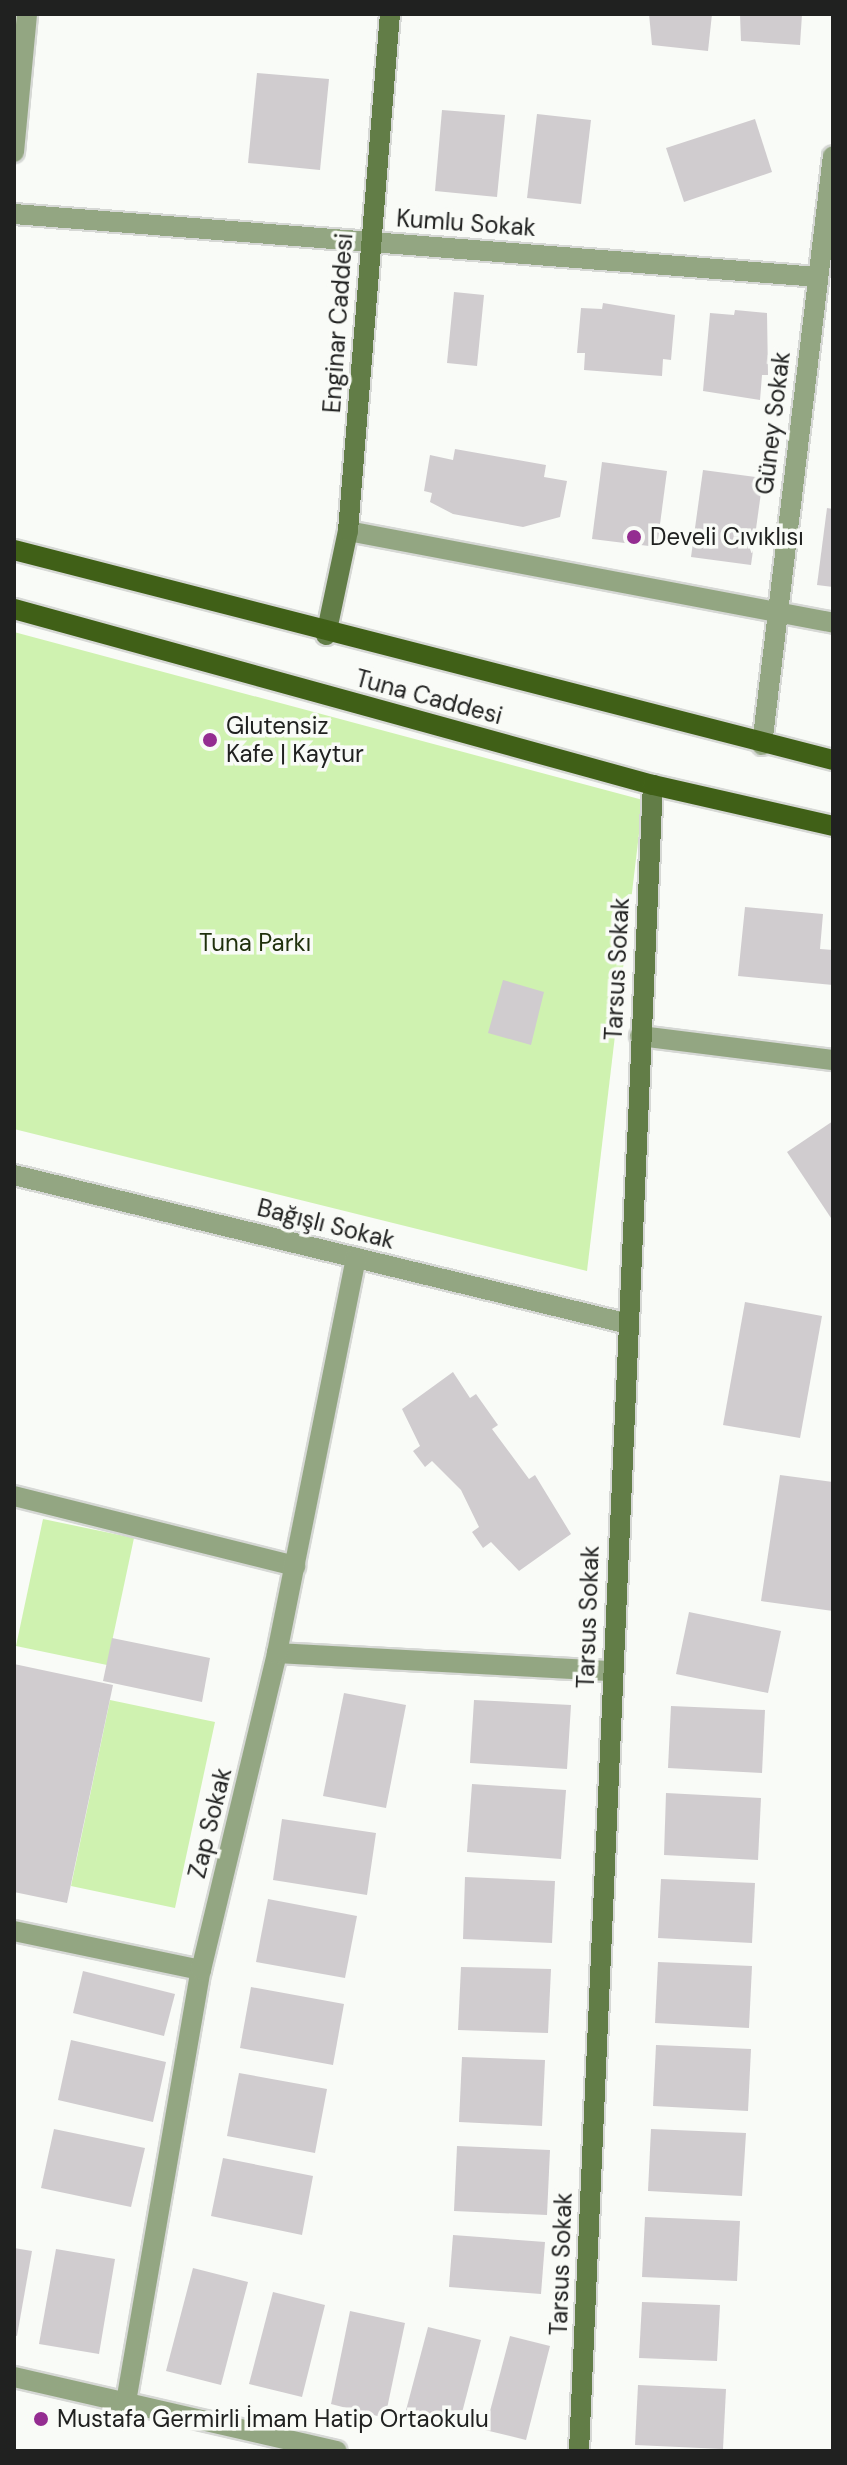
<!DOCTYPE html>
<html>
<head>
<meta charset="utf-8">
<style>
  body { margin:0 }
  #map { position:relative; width:847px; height:2465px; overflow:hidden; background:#f9fbf7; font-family:"DM Sans",sans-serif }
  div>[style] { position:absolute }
  .green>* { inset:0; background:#cff2b0 }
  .building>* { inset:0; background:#d0cccf }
  .roads { filter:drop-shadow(2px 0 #d6d8d5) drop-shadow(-2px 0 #d6d8d5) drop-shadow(0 2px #d6d8d5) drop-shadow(0 -2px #d6d8d5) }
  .street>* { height:20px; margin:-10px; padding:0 10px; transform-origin:10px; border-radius:10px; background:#93a682 }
  .secondary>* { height:20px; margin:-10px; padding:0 10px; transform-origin:10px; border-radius:10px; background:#627d47 }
  .primary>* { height:20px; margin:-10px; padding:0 10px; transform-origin:10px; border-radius:10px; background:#406017 }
  .dots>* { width:22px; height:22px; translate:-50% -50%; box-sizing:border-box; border:4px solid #f9fbf7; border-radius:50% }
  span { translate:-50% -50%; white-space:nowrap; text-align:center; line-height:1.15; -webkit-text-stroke:7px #f9fbf7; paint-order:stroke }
  .street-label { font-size:24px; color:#202120 }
  .poi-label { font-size:24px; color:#202120 }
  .left { translate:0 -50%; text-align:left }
  .park-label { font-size:24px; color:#1f300c }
  .frame { position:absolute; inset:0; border:16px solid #202120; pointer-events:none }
</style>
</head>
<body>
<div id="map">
  <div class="green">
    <div style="clip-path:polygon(14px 632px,643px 800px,587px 1271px,14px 1129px)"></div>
    <div style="clip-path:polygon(43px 1519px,134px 1538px,107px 1665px,16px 1646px)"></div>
    <div style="clip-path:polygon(110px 1700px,215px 1722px,175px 1908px,71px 1886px)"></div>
  </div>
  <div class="building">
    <div style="clip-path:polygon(649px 14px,712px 14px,708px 51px,652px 45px)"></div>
    <div style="clip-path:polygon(740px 14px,802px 14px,800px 45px,741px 41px)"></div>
    <div style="clip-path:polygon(257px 73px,329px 79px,320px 170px,248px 163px)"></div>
    <div style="clip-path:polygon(442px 110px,505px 115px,497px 197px,435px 191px)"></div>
    <div style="clip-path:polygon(537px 114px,591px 120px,581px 204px,527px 198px)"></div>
    <div style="clip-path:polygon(755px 119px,772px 172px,684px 202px,666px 148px)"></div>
    <div style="clip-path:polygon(454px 292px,484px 295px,477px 366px,447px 363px)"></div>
    <div style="clip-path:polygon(603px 303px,675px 315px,671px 360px,663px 359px,662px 376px,584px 370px,585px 353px,577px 353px,581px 308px,602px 309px)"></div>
    <div style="clip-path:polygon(735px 310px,767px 313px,768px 375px,762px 375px,760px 400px,703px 391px,710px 313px,734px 315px)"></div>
    <div style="clip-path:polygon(455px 449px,546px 465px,544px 477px,567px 481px,560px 517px,523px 527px,453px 514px,430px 502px,432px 493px,424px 491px,430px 455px,453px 460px)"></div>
    <div style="clip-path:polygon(602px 462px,667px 471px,657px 547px,592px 539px)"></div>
    <div style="clip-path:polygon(703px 470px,763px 478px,751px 565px,691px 557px)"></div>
    <div style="clip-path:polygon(827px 508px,833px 509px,833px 587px,817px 585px)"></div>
    <div style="clip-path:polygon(745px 907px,823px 914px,820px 949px,833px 950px,833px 985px,738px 976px)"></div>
    <div style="clip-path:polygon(503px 980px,544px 992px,531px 1045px,488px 1033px)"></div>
    <div style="clip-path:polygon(833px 1121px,833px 1221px,787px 1152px)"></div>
    <div style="clip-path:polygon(745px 1302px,822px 1316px,800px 1438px,723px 1425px)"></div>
    <div style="clip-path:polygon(453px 1372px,470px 1398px,476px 1394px,498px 1425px,492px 1429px,529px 1479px,535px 1475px,571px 1534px,519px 1571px,491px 1542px,483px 1548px,472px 1532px,479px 1527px,461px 1490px,432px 1461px,425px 1467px,413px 1451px,420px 1446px,402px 1409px)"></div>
    <div style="clip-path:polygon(780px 1475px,833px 1482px,833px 1611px,761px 1601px)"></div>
    <div style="clip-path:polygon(689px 1612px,781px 1631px,768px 1693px,676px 1674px)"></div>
    <div style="clip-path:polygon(112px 1638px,210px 1658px,202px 1702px,103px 1681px)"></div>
    <div style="clip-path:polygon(14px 1664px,113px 1685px,67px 1903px,14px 1892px)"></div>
    <div style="clip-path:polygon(344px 1693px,406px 1705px,386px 1808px,323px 1796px)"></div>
    <div style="clip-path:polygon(474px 1700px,571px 1705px,567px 1769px,470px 1763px)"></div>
    <div style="clip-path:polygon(671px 1706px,765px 1710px,762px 1773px,668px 1768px)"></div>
    <div style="clip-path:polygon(472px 1784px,566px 1790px,561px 1859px,467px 1852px)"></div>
    <div style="clip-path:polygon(666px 1793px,761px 1798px,758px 1860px,664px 1855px)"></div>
    <div style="clip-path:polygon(282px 1819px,376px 1833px,367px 1895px,273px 1880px)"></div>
    <div style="clip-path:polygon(465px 1877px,555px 1881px,552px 1943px,463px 1939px)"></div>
    <div style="clip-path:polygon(661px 1879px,755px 1883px,752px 1943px,658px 1938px)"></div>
    <div style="clip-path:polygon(268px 1899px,357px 1916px,345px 1978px,256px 1962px)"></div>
    <div style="clip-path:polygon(658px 1962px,752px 1966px,749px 2028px,655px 2023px)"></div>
    <div style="clip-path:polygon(461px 1967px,551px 1969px,548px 2033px,458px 2030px)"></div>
    <div style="clip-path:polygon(83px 1971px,175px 1994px,164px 2036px,73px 2013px)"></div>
    <div style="clip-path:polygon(251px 1987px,344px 2004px,333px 2065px,240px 2048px)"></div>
    <div style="clip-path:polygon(71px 2040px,166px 2062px,153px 2122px,58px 2100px)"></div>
    <div style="clip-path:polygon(656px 2045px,751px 2049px,748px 2111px,653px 2106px)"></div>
    <div style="clip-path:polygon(462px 2057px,545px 2060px,542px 2126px,459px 2122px)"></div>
    <div style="clip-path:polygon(239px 2073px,327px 2089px,315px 2153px,227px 2136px)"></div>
    <div style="clip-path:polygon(54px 2129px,145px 2148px,131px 2207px,41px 2188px)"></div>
    <div style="clip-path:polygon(651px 2129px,746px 2133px,742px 2196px,648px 2191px)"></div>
    <div style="clip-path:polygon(457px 2146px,550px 2150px,547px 2215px,454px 2211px)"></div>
    <div style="clip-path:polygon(223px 2158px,313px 2176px,302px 2235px,211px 2216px)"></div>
    <div style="clip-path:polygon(645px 2217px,740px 2221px,737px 2281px,642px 2277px)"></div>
    <div style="clip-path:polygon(453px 2235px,545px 2242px,541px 2294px,449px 2287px)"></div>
    <div style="clip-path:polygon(14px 2248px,32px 2251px,17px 2336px,14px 2335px)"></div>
    <div style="clip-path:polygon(56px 2249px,115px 2259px,99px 2354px,39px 2344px)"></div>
    <div style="clip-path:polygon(193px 2268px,248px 2282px,221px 2385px,166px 2371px)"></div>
    <div style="clip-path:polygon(273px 2292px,325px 2305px,302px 2397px,249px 2384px)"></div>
    <div style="clip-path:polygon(642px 2302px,720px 2305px,717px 2361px,639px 2358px)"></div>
    <div style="clip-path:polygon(350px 2311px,405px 2323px,385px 2418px,331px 2404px)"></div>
    <div style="clip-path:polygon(428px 2327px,481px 2340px,458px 2428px,405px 2414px)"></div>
    <div style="clip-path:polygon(510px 2336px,550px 2346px,526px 2440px,485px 2430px)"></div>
    <div style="clip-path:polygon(638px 2385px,726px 2389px,723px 2449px,635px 2445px)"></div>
  </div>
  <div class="roads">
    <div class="street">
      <div style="left:14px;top:152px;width:139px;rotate:-84.6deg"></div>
      <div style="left:14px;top:214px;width:806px;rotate:4.48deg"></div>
      <div style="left:348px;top:531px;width:494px;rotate:10.7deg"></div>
      <div style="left:762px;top:745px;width:593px;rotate:-83.13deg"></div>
      <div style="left:640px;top:1036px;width:194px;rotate:7.1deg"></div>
      <div style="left:14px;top:1175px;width:629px;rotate:13.62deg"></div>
      <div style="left:14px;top:1496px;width:290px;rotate:14deg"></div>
      <div style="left:277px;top:1653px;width:336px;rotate:3.1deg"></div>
      <div style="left:14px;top:1931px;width:191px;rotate:11.8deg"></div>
      <div style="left:14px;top:2377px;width:331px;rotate:12.9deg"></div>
      <div style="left:126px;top:2402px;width:438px;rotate:-80.2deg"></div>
      <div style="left:201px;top:1970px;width:326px;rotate:-76.5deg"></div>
      <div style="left:277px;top:1653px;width:403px;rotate:-78.7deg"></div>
    </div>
    <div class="secondary">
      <div style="left:326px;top:635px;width:106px;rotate:-78.1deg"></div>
      <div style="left:348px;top:531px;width:519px;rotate:-85.36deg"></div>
      <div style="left:579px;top:2451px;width:1668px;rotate:-87.46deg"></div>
    </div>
    <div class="primary">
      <div style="left:14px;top:550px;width:845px;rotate:14.38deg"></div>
      <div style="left:14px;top:609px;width:663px;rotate:15.4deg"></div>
      <div style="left:653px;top:785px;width:185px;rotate:12.8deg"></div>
    </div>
  </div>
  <div class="dots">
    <div style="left:634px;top:537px;background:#942d91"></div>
    <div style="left:210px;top:740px;background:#942d91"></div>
    <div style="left:41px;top:2419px;background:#942d91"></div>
  </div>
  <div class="street-label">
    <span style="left:466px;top:223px;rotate:4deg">Kumlu Sokak</span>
    <span style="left:338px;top:323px;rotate:-86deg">Enginar Caddesi</span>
    <span style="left:773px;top:423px;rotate:-83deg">Güney Sokak</span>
    <span style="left:429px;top:697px;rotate:15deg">Tuna Caddesi</span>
    <span style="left:617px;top:969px;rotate:-87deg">Tarsus Sokak</span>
    <span style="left:326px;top:1224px;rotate:14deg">Bağışlı Sokak</span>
    <span style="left:588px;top:1617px;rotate:-88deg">Tarsus Sokak</span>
    <span style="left:210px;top:1823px;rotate:-76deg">Zap Sokak</span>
    <span style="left:561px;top:2264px;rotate:-88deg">Tarsus Sokak</span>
  </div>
  <div class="poi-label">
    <span class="left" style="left:650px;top:537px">Develi Cıvıklısı</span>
    <span class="left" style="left:226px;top:740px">Glutensiz<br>Kafe | Kaytur</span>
    <span class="left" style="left:57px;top:2419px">Mustafa Germirli İmam Hatip Ortaokulu</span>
  </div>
  <div class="park-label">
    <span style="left:255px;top:943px">Tuna Parkı</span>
  </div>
  <div class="frame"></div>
</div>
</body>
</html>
